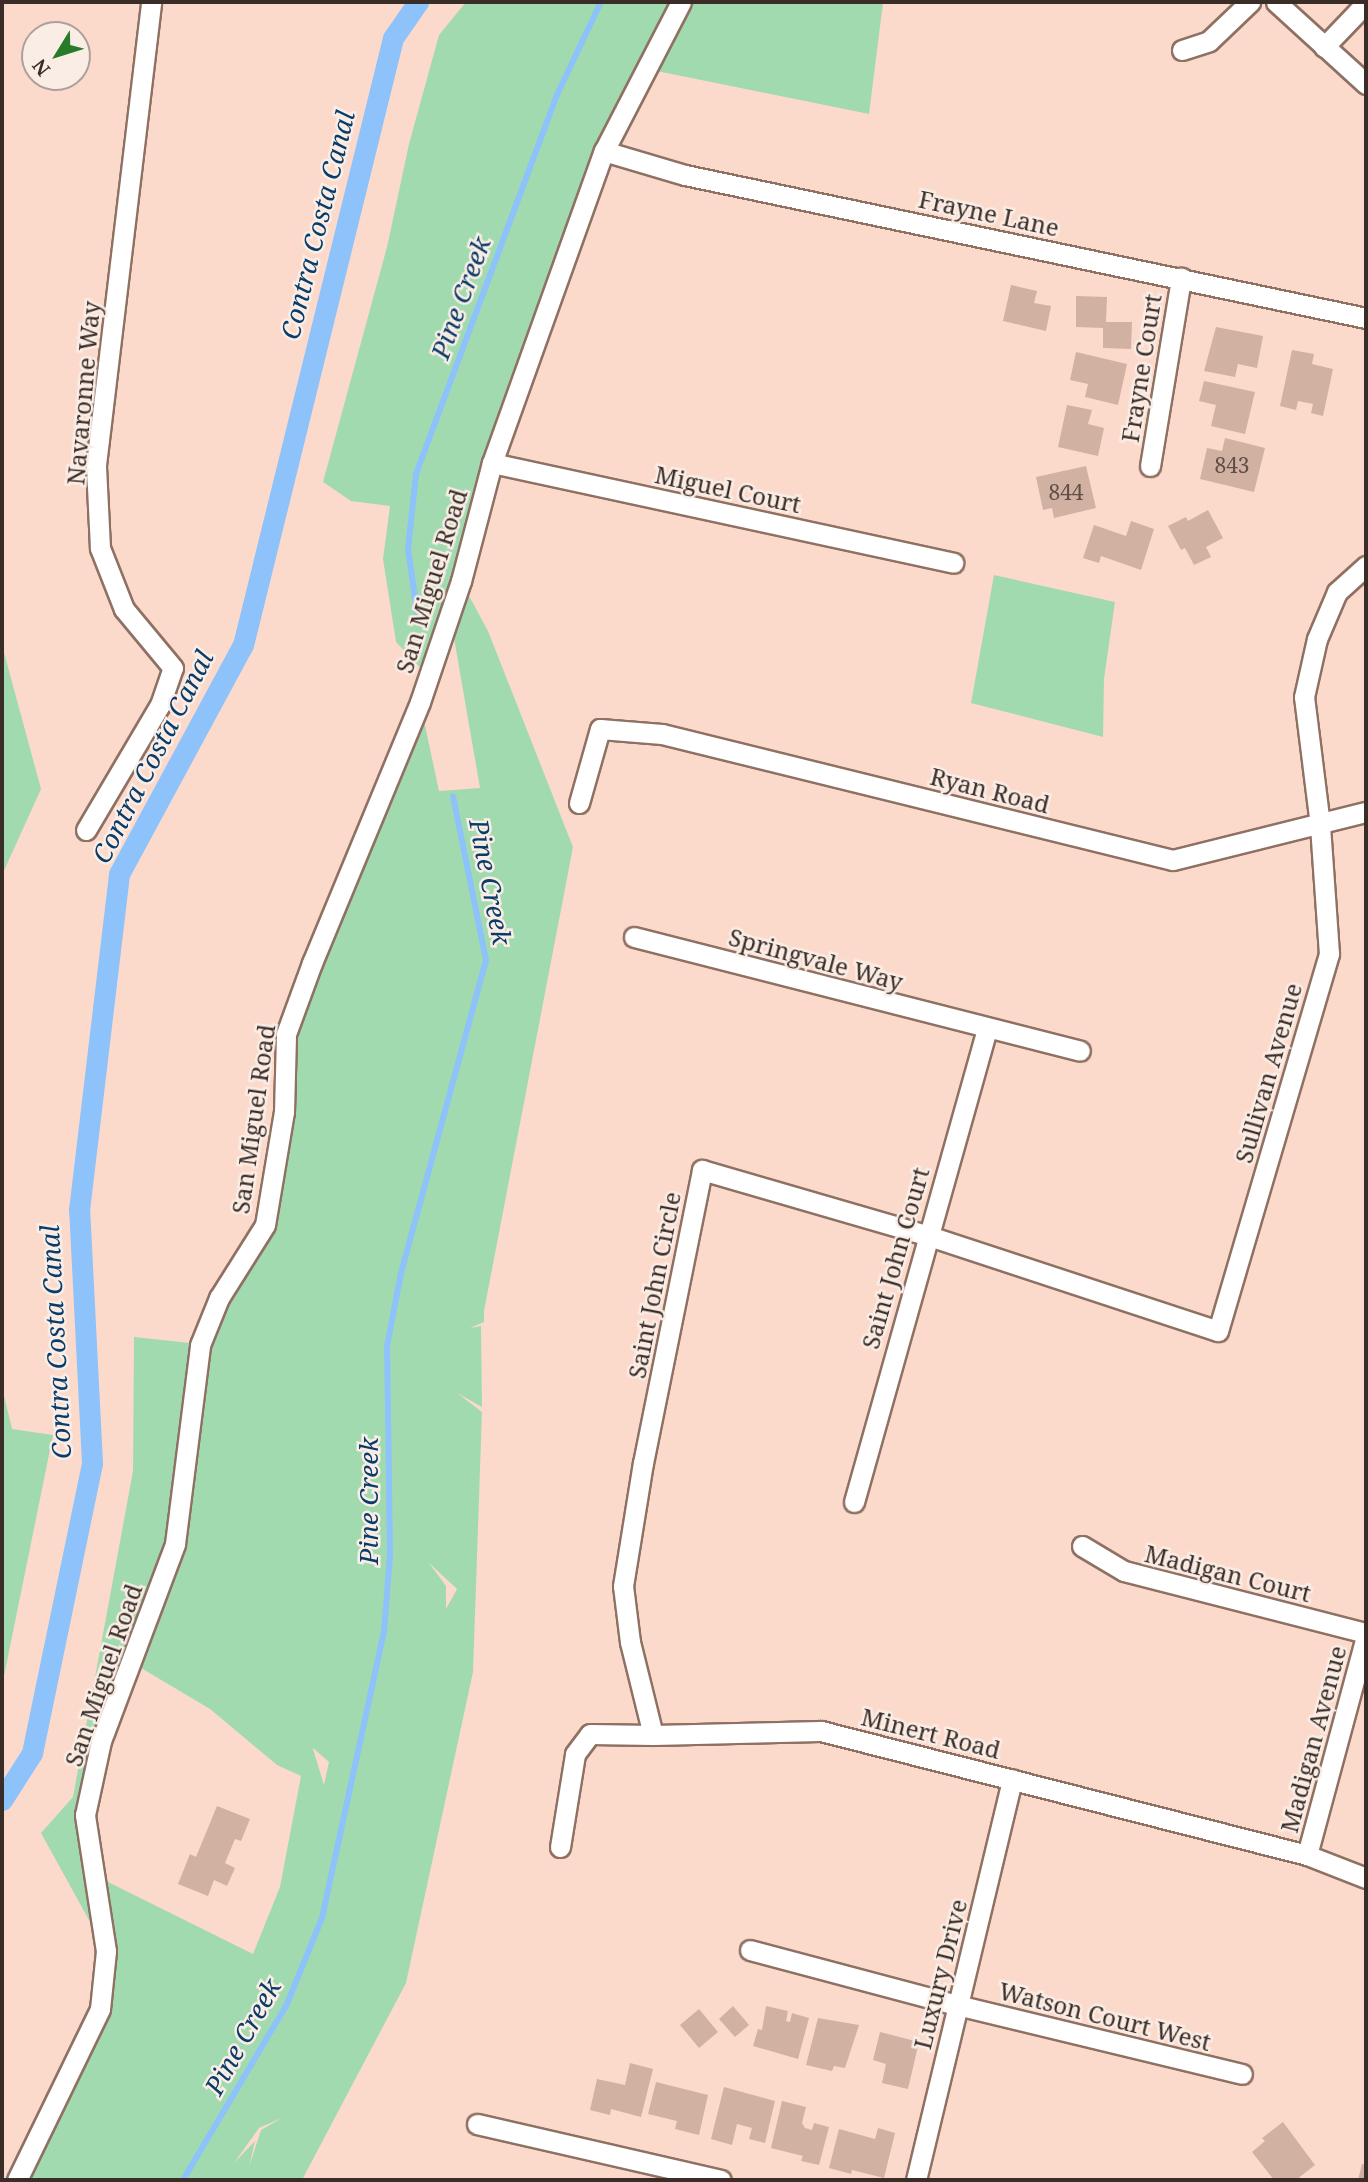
<!DOCTYPE html>
<html>
<head>
<meta charset="utf-8">
<style>
  body { margin:0 }
  #map { position:relative; width:1368px; height:2182px; overflow:hidden; background:#fcdacb; font-family:"Noto Serif",serif }
  div>[style] { position:absolute }
  .green>* { inset:0; background:#a2daaf }
  .stream>* { height:6px; margin:-3px; padding:0 3px; transform-origin:3px; border-radius:3px; background:#8dc2fb }
  .canal>* { height:21px; margin:-10.5px; padding:0 10.5px; transform-origin:10.5px; border-radius:10.5px; background:#8dc2fb }
  .building>* { inset:0; background:#d1b1a2 }
  .roads { filter:drop-shadow(2px 0 #8e7163) drop-shadow(-2px 0 #8e7163) drop-shadow(0 2px #8e7163) drop-shadow(0 -2px #8e7163) }
  .street>* { height:19px; margin:-9.5px; padding:0 9.5px; transform-origin:9.5px; border-radius:9.5px; background:#fff }
  span { translate:-50% -50%; white-space:nowrap; text-align:center; line-height:1.15; -webkit-text-stroke:5px #faede6; paint-order:stroke }
  .number-label { font-size:21px; color:#604e46 }
  .number-label span { -webkit-text-stroke-width:0 }
  .street-label { font-size:24px; color:#3a2d27 }
  .water-label { font-size:26px; color:#093c68; font-style:italic }
  .frame { position:absolute; inset:0; border:4px solid #3a2d27; pointer-events:none }
  .north { position:absolute; left:21px; top:21px; width:70px; height:70px; box-sizing:border-box; background:#faede6; border:2px solid #ada09a; border-radius:50%; rotate:232deg; font-size:19px; font-weight:700; line-height:28px; text-align:center; color:#3a2d27 }
  .north::after { content:''; display:block; margin:auto; width:24px; height:32px; background:#287c29; clip-path:polygon(50% 0,100% 100%,50% 72%,0 100%) }
</style>
</head>
<body>
<div id="map">
  <div class="green">
    <div style="clip-path:polygon(evenodd,466px 2px,883px 3px,869px 114px,647px 69px,604px 151px,461px 581px,488px 631px,573px 847px,484px 1311px,484px 1322px,470px 1328px,481px 1326px,482px 1407px,457px 1393px,482px 1412px,473px 1672px,406px 1983px,302px 2180px,17px 2180px,100px 2008px,106px 1951px,41px 1833px,73px 1797px,133px 1471px,134px 1337px,200px 1344px,266px 1215px,286px 1034px,420px 702px,439px 791px,480px 788px,450px 615px,430px 678px,396px 642px,383px 559px,390px 506px,351px 501px,323px 482px,387px 247px,409px 144px,439px 35px,466px 2px,429px 1563px,457px 1589px,446px 1609px,446px 1586px,429px 1563px,466px 2px,131px 1662px,210px 1709px,277px 1765px,301px 1776px,280px 1887px,253px 1954px,94px 1875px,85px 1815px,131px 1662px,466px 2px,313px 1748px,329px 1762px,324px 1785px,313px 1749px,313px 1748px,466px 2px,282px 2118px,261px 2130px,249px 2167px,255px 2141px,234px 2163px,259px 2128px,282px 2118px)"></div>
    <div style="clip-path:polygon(994px 575px,1115px 602px,1104px 679px,1103px 737px,971px 703px)"></div>
    <div style="clip-path:polygon(2px 645px,41px 789px,2px 875px)"></div>
    <div style="clip-path:polygon(2px 1387px,12px 1429px,53px 1435px,2px 1686px)"></div>
  </div>
  <div class="stream">
    <div style="left:418px;top:619px;width:71px;rotate:-98.1deg"></div>
    <div style="left:408px;top:549px;width:75px;rotate:-83.9deg"></div>
    <div style="left:416px;top:474px;width:402px;rotate:-69.6deg"></div>
    <div style="left:556px;top:97px;width:105px;rotate:-64.7deg"></div>
    <div style="left:183px;top:2180px;width:204px;rotate:-59.4deg"></div>
    <div style="left:287px;top:2004px;width:93px;rotate:-67.9deg"></div>
    <div style="left:322px;top:1918px;width:293px;rotate:-77.8deg"></div>
    <div style="left:384px;top:1632px;width:77px;rotate:-85.5deg"></div>
    <div style="left:390px;top:1555px;width:209px;rotate:-90.8deg"></div>
    <div style="left:387px;top:1346px;width:74px;rotate:-79.1deg"></div>
    <div style="left:401px;top:1273px;width:324px;rotate:-74.8deg"></div>
    <div style="left:486px;top:960px;width:167px;rotate:-101.4deg"></div>
  </div>
  <div class="canal">
    <div style="left:2px;top:1800px;width:56px;rotate:-57.4deg"></div>
    <div style="left:32px;top:1753px;width:296px;rotate:-78.3deg"></div>
    <div style="left:92px;top:1463px;width:253px;rotate:-92.9deg"></div>
    <div style="left:79px;top:1210px;width:338px;rotate:-83.2deg"></div>
    <div style="left:119px;top:874px;width:260px;rotate:-61.6deg"></div>
    <div style="left:243px;top:645px;width:625px;rotate:-76.12deg"></div>
    <div style="left:393px;top:38px;width:44px;rotate:-55.2deg"></div>
  </div>
  <div class="building">
    <div style="clip-path:polygon(1011px 285px,1037px 291px,1034px 303px,1051px 306px,1046px 331px,1003px 321px)"></div>
    <div style="clip-path:polygon(1076px 296px,1107px 297px,1106px 322px,1132px 322px,1131px 349px,1103px 348px,1103px 328px,1076px 327px)"></div>
    <div style="clip-path:polygon(1216px 327px,1263px 336px,1257px 368px,1238px 364px,1235px 377px,1204px 371px)"></div>
    <div style="clip-path:polygon(1292px 350px,1314px 354px,1312px 364px,1333px 369px,1323px 416px,1311px 413px,1313px 404px,1298px 401px,1296px 410px,1280px 406px)"></div>
    <div style="clip-path:polygon(1076px 352px,1127px 364px,1118px 405px,1085px 397px,1088px 384px,1070px 380px)"></div>
    <div style="clip-path:polygon(1204px 381px,1255px 392px,1245px 434px,1211px 426px,1216px 405px,1199px 401px)"></div>
    <div style="clip-path:polygon(1067px 405px,1092px 410px,1088px 424px,1104px 428px,1098px 456px,1058px 447px)"></div>
    <div style="clip-path:polygon(1225px 438px,1265px 448px,1254px 492px,1200px 479px,1207px 448px,1222px 451px)"></div>
    <div style="clip-path:polygon(1086px 466px,1096px 508px,1054px 518px,1052px 508px,1043px 510px,1036px 477px)"></div>
    <div style="clip-path:polygon(1208px 510px,1223px 538px,1206px 547px,1211px 557px,1194px 565px,1185px 548px,1181px 550px,1168px 526px,1186px 517px,1188px 521px)"></div>
    <div style="clip-path:polygon(1131px 521px,1154px 529px,1141px 570px,1101px 556px,1099px 563px,1083px 558px,1094px 525px,1126px 536px)"></div>
    <div style="clip-path:polygon(217px 1806px,250px 1819px,241px 1841px,235px 1839px,225px 1863px,235px 1868px,227px 1886px,214px 1880px,208px 1896px,178px 1884px,190px 1854px,196px 1857px)"></div>
    <div style="clip-path:polygon(733px 2006px,749px 2025px,735px 2037px,719px 2019px)"></div>
    <div style="clip-path:polygon(766px 2006px,788px 2011px,786px 2021px,790px 2022px,792px 2013px,809px 2018px,798px 2059px,753px 2046px,758px 2029px,762px 2030px)"></div>
    <div style="clip-path:polygon(699px 2009px,718px 2032px,699px 2048px,680px 2025px)"></div>
    <div style="clip-path:polygon(818px 2018px,859px 2025px,845px 2068px,834px 2066px,832px 2071px,806px 2065px)"></div>
    <div style="clip-path:polygon(880px 2032px,919px 2042px,908px 2089px,882px 2083px,886px 2064px,873px 2060px)"></div>
    <div style="clip-path:polygon(630px 2063px,653px 2069px,641px 2117px,611px 2109px,610px 2115px,590px 2110px,597px 2079px,625px 2085px)"></div>
    <div style="clip-path:polygon(656px 2082px,708px 2095px,699px 2135px,675px 2129px,677px 2121px,648px 2114px)"></div>
    <div style="clip-path:polygon(724px 2087px,775px 2101px,765px 2143px,749px 2139px,752px 2128px,737px 2124px,732px 2145px,711px 2139px)"></div>
    <div style="clip-path:polygon(782px 2101px,806px 2107px,802px 2123px,805px 2128px,812px 2130px,814px 2123px,829px 2127px,819px 2165px,801px 2161px,803px 2156px,771px 2148px)"></div>
    <div style="clip-path:polygon(1283px 2122px,1315px 2165px,1296px 2180px,1274px 2180px,1252px 2152px,1265px 2141px,1262px 2138px)"></div>
    <div style="clip-path:polygon(878px 2128px,895px 2133px,884px 2178px,852px 2170px,851px 2174px,829px 2168px,839px 2129px,875px 2139px)"></div>
    <div style="clip-path:polygon(1362px 2164px,1366px 2165px,1366px 2180px,1358px 2180px)"></div>
  </div>
  <div class="roads">
    <div class="street">
      <div style="left:1276px;top:2px;width:122px;rotate:42.3deg"></div>
      <div style="left:1324px;top:47px;width:61px;rotate:-46.3deg"></div>
      <div style="left:1182px;top:50px;width:28px;rotate:-18deg"></div>
      <div style="left:1209px;top:41px;width:57px;rotate:-43.6deg"></div>
      <div style="left:604px;top:151px;width:84px;rotate:16.5deg"></div>
      <div style="left:685px;top:175px;width:696px;rotate:11.86deg"></div>
      <div style="left:492px;top:463px;width:472px;rotate:12.2deg"></div>
      <div style="left:1150px;top:466px;width:191px;rotate:-80.6deg"></div>
      <div style="left:579px;top:803px;width:77px;rotate:-74.2deg"></div>
      <div style="left:600px;top:729px;width:62px;rotate:4.6deg"></div>
      <div style="left:662px;top:734px;width:526px;rotate:13.85deg"></div>
      <div style="left:1173px;top:860px;width:199px;rotate:-14deg"></div>
      <div style="left:86px;top:830px;width:145px;rotate:-59.4deg"></div>
      <div style="left:160px;top:705px;width:39px;rotate:-71deg"></div>
      <div style="left:173px;top:668px;width:77px;rotate:-129.7deg"></div>
      <div style="left:124px;top:609px;width:66px;rotate:-111.5deg"></div>
      <div style="left:100px;top:548px;width:83px;rotate:-92.8deg"></div>
      <div style="left:96px;top:465px;width:466px;rotate:-83.2deg"></div>
      <div style="left:634px;top:937px;width:460px;rotate:14.3deg"></div>
      <div style="left:854px;top:1502px;width:491px;rotate:-74.3deg"></div>
      <div style="left:1082px;top:1546px;width:49px;rotate:30.8deg"></div>
      <div style="left:1124px;top:1571px;width:250px;rotate:14.4deg"></div>
      <div style="left:653px;top:1735px;width:96px;rotate:-103.9deg"></div>
      <div style="left:630px;top:1642px;width:56px;rotate:-97.1deg"></div>
      <div style="left:623px;top:1586px;width:125px;rotate:-80.8deg"></div>
      <div style="left:643px;top:1463px;width:299px;rotate:-78.6deg"></div>
      <div style="left:702px;top:1170px;width:233px;rotate:16.2deg"></div>
      <div style="left:926px;top:1235px;width:307px;rotate:18.2deg"></div>
      <div style="left:1218px;top:1331px;width:393px;rotate:-73.6deg"></div>
      <div style="left:1329px;top:954px;width:129px;rotate:-94deg"></div>
      <div style="left:1320px;top:825px;width:129px;rotate:-97.1deg"></div>
      <div style="left:1304px;top:697px;width:59px;rotate:-77.4deg"></div>
      <div style="left:1317px;top:639px;width:51px;rotate:-66.9deg"></div>
      <div style="left:1337px;top:592px;width:39px;rotate:-42deg"></div>
      <div style="left:560px;top:1847px;width:94px;rotate:-80.8deg"></div>
      <div style="left:575px;top:1754px;width:25px;rotate:-53deg"></div>
      <div style="left:590px;top:1734px;width:63px;rotate:0.9deg"></div>
      <div style="left:653px;top:1735px;width:168px;rotate:-1.4deg"></div>
      <div style="left:821px;top:1731px;width:502px;rotate:14.31deg"></div>
      <div style="left:1307px;top:1855px;width:63px;rotate:21.3deg"></div>
      <div style="left:1307px;top:1855px;width:226px;rotate:-74.9deg"></div>
      <div style="left:750px;top:1950px;width:214px;rotate:14.9deg"></div>
      <div style="left:957px;top:2005px;width:293px;rotate:13.6deg"></div>
      <div style="left:477px;top:2124px;width:250px;rotate:12.9deg"></div>
      <div style="left:17px;top:2180px;width:190px;rotate:-64.1deg"></div>
      <div style="left:100px;top:2009px;width:58px;rotate:-84.1deg"></div>
      <div style="left:106px;top:1951px;width:138px;rotate:-98.8deg"></div>
      <div style="left:85px;top:1815px;width:76px;rotate:-77.8deg"></div>
      <div style="left:101px;top:1741px;width:210px;rotate:-69.4deg"></div>
      <div style="left:175px;top:1544px;width:201px;rotate:-82.8deg"></div>
      <div style="left:200px;top:1345px;width:51px;rotate:-68deg"></div>
      <div style="left:219px;top:1298px;width:86px;rotate:-57.8deg"></div>
      <div style="left:265px;top:1225px;width:115px;rotate:-80.5deg"></div>
      <div style="left:284px;top:1112px;width:78px;rotate:-88.5deg"></div>
      <div style="left:286px;top:1034px;width:76px;rotate:-69.9deg"></div>
      <div style="left:312px;top:963px;width:282px;rotate:-67.5deg"></div>
      <div style="left:420px;top:702px;width:128px;rotate:-71.3deg"></div>
      <div style="left:461px;top:581px;width:122px;rotate:-75.3deg"></div>
      <div style="left:492px;top:463px;width:331px;rotate:-70.3deg"></div>
      <div style="left:604px;top:151px;width:168px;rotate:-62.7deg"></div>
      <div style="left:916px;top:2180px;width:412px;rotate:-76.5deg"></div>
    </div>
  </div>
  <div class="number-label">
    <span style="left:1232px;top:465px">843</span>
    <span style="left:1066px;top:492px">844</span>
  </div>
  <div class="street-label">
    <span style="left:989px;top:213px;rotate:12deg">Frayne Lane</span>
    <span style="left:1141px;top:368px;rotate:-81deg">Frayne Court</span>
    <span style="left:83px;top:393px;rotate:-85deg">Navaronne Way</span>
    <span style="left:728px;top:489px;rotate:12deg">Miguel Court</span>
    <span style="left:431px;top:581px;rotate:-73deg">San Miguel Road</span>
    <span style="left:990px;top:790px;rotate:14deg">Ryan Road</span>
    <span style="left:816px;top:959px;rotate:15deg">Springvale Way</span>
    <span style="left:1268px;top:1073px;rotate:-74deg">Sullivan Avenue</span>
    <span style="left:253px;top:1119px;rotate:-82deg">San Miguel Road</span>
    <span style="left:895px;top:1258px;rotate:-74deg">Saint John Court</span>
    <span style="left:654px;top:1285px;rotate:-79deg">Saint John Circle</span>
    <span style="left:1228px;top:1573px;rotate:14deg">Madigan Court</span>
    <span style="left:103px;top:1675px;rotate:-71deg">San Miguel Road</span>
    <span style="left:931px;top:1733px;rotate:14deg">Minert Road</span>
    <span style="left:1313px;top:1739px;rotate:-75deg">Madigan Avenue</span>
    <span style="left:940px;top:1974px;rotate:-76deg">Luxury Drive</span>
    <span style="left:1105px;top:2016px;rotate:14deg">Watson Court West</span>
  </div>
  <div class="water-label">
    <span style="left:318px;top:225px;rotate:-76deg">Contra Costa Canal</span>
    <span style="left:461px;top:298px;rotate:-70deg">Pine Creek</span>
    <span style="left:153px;top:757px;rotate:-63deg">Contra Costa Canal</span>
    <span style="left:490px;top:882px;rotate:79deg">Pine Creek</span>
    <span style="left:56px;top:1342px;rotate:-93deg">Contra Costa Canal</span>
    <span style="left:369px;top:1501px;rotate:-90deg">Pine Creek</span>
    <span style="left:243px;top:2037px;rotate:-61deg">Pine Creek</span>
  </div>
  <div class="frame"></div>
  <div class="north">N</div>
</div>
</body>
</html>
